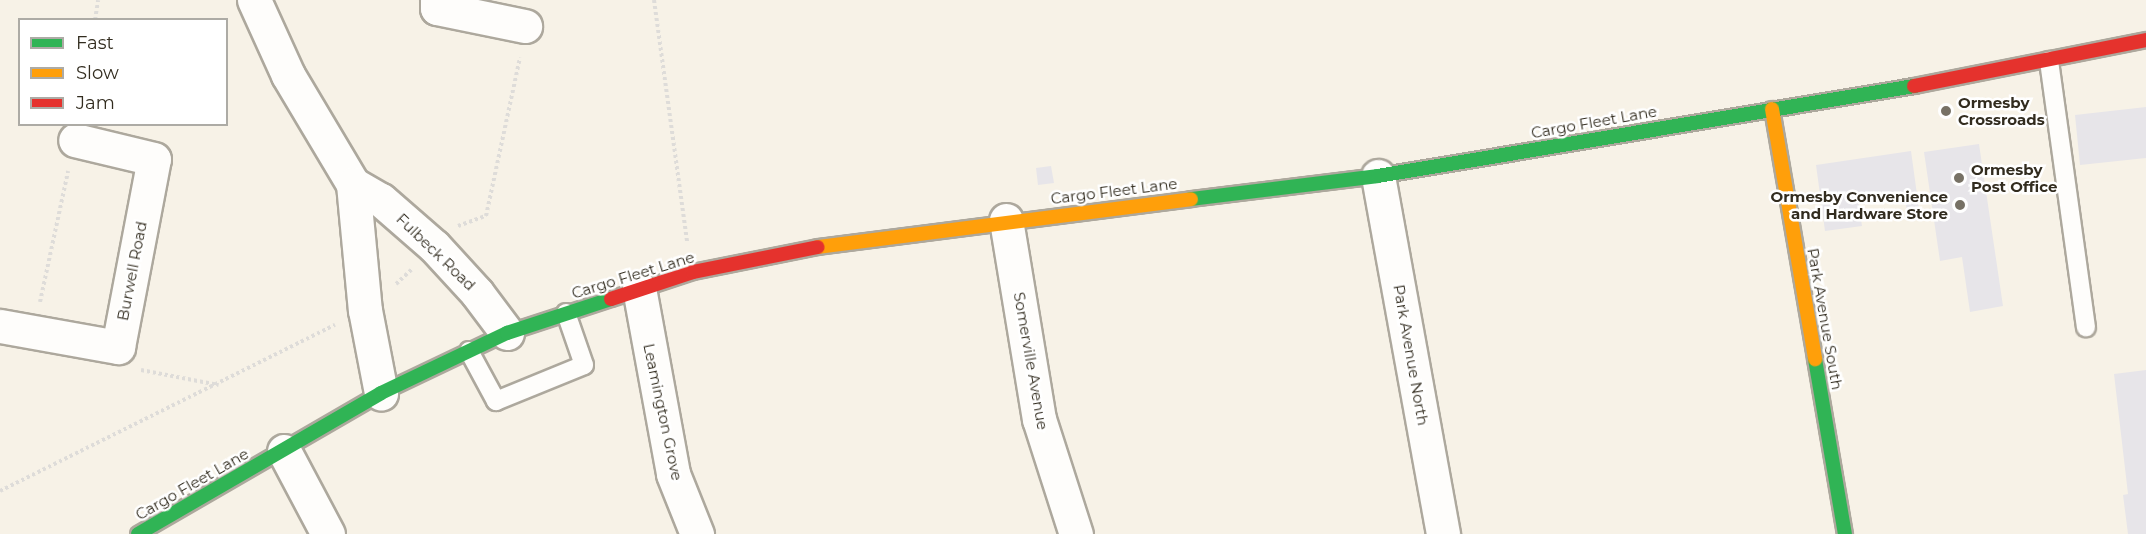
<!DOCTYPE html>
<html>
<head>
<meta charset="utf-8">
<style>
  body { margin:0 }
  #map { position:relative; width:2146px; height:534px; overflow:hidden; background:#f7f2e7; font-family:Montserrat,sans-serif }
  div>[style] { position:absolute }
  .building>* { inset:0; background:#e7e5e9 }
  .path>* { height:4px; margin-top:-2px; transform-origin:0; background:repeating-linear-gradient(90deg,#dedcd9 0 3px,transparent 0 6px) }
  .roads { filter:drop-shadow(2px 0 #ada89d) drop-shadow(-2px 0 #ada89d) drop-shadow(0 2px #ada89d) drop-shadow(0 -2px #ada89d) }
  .lane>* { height:18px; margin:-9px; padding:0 9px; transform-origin:9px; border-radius:9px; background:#fefdfb }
  .street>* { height:33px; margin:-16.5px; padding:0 16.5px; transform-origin:16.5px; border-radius:16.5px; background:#fefdfb }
  .fast>* { height:14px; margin:-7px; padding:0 7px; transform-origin:7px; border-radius:7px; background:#30b455 }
  .slow>* { height:14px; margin:-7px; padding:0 7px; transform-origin:7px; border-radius:7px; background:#ff9f0a }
  .jam>* { height:14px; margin:-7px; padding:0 7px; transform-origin:7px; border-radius:7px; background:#e5322d }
  .dots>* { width:16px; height:16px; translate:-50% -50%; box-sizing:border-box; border:3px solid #fff; border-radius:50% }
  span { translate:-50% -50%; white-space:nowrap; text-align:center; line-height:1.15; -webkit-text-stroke:5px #fff; paint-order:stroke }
  .poi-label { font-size:15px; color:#322c1f; font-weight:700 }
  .left { translate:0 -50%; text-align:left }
  .right { translate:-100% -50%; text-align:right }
  .street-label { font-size:15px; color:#322c1f }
  .legend { position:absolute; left:18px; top:18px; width:210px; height:108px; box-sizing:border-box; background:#fff; border:2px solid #adaba5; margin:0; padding:8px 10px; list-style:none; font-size:18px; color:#322c1f }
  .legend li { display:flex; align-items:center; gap:12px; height:30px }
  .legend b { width:30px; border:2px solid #adaba5 }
</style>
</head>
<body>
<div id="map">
  <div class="building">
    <div style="clip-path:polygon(2146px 107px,2146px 158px,2080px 165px,2075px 115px)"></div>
    <div style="clip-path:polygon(1979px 144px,2003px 306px,1970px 312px,1962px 257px,1940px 261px,1924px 152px)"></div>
    <div style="clip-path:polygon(1911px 151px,1919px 209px,1907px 212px,1904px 192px,1858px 199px,1862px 226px,1825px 231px,1816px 165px)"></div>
    <div style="clip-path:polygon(1051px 166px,1054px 183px,1038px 185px,1036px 168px)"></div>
    <div style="clip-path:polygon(2146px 370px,2146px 534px,2128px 534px,2123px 495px,2128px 494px,2114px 374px)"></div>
  </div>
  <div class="path">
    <div style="left:654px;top:0;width:244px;rotate:82.2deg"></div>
    <div style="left:95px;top:20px;width:20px;rotate:-81deg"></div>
    <div style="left:458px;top:226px;width:30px;rotate:-20deg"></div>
    <div style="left:486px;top:216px;width:162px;rotate:-77.9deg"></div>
    <div style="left:396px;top:284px;width:22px;rotate:-43deg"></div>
    <div style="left:40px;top:302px;width:134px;rotate:-77.9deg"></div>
    <div style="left:141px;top:370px;width:79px;rotate:10.9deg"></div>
    <div style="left:0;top:491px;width:374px;rotate:-26.4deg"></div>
  </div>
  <div class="roads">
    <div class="lane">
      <div style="left:2049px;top:61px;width:269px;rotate:82.1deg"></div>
      <div style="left:469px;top:351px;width:57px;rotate:61.6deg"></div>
      <div style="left:496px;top:401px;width:95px;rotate:-22.2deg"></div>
      <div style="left:584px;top:365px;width:55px;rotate:-109.1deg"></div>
    </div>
    <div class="street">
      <div style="left:254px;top:0;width:82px;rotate:65.6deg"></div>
      <div style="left:288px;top:75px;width:127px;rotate:59.2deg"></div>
      <div style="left:353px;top:184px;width:127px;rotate:84.6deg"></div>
      <div style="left:365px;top:310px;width:85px;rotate:79.1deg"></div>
      <div style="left:437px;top:0;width:8px;rotate:90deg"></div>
      <div style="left:437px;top:8px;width:90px;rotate:11.6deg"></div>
      <div style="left:1378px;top:176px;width:364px;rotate:79.7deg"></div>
      <div style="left:353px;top:184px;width:32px;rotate:30deg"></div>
      <div style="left:381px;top:200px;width:70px;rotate:41deg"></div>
      <div style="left:434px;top:246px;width:64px;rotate:47.5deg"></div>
      <div style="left:477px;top:293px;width:50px;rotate:53.1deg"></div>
      <div style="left:1006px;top:220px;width:202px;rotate:80.6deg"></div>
      <div style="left:1039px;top:419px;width:121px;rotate:72.2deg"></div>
      <div style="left:639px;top:288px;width:189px;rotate:79.6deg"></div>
      <div style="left:673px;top:474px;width:65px;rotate:68.2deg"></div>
      <div style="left:0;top:326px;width:120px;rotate:10.1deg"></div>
      <div style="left:118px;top:347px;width:191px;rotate:-79.2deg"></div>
      <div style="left:154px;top:159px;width:81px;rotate:-166.5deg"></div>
      <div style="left:284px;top:451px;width:94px;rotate:62.1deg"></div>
    </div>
    <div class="fast">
      <div style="left:1191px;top:199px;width:188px;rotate:-7deg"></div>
      <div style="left:1378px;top:176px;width:544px;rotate:-9.53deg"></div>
      <div style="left:1815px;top:359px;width:178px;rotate:80.3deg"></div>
      <div style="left:138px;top:534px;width:281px;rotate:-30.1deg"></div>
      <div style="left:381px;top:393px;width:140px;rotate:-25.5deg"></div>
      <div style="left:507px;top:333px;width:109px;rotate:-18.1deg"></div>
    </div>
    <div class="slow">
      <div style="left:1772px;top:109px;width:254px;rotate:80.2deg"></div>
      <div style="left:818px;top:247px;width:376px;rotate:-7.3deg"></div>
    </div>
    <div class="jam">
      <div style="left:1914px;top:86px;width:237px;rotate:-11.2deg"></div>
      <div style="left:611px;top:299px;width:86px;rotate:-18.2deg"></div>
      <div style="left:693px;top:272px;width:127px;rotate:-11.3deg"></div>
    </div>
  </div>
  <div class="dots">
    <div style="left:1946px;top:111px;background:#777165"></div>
    <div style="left:1959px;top:178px;background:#777165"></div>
    <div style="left:1960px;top:205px;background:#777165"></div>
  </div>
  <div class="poi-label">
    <span class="left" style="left:1958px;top:111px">Ormesby<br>Crossroads</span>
    <span class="left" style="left:1971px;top:178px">Ormesby<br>Post Office</span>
    <span class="right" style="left:1948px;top:205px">Ormesby Convenience<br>and Hardware Store</span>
  </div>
  <div class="street-label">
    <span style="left:1594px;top:122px;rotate:-10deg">Cargo Fleet Lane</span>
    <span style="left:1114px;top:191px;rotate:-7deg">Cargo Fleet Lane</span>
    <span style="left:436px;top:252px;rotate:44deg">Fulbeck Road</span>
    <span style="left:132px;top:271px;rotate:-79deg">Burwell Road</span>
    <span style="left:633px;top:275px;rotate:-17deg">Cargo Fleet Lane</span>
    <span style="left:1825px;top:319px;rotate:80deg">Park Avenue South</span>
    <span style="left:1411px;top:355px;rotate:80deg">Park Avenue North</span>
    <span style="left:1031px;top:361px;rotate:80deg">Somerville Avenue</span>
    <span style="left:663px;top:412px;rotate:78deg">Leamington Grove</span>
    <span style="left:192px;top:484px;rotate:-30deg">Cargo Fleet Lane</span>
  </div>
  <ul class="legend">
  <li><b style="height:8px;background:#30b455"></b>Fast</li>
  <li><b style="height:8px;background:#ff9f0a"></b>Slow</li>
  <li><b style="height:8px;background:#e5322d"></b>Jam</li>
  </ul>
</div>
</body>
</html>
